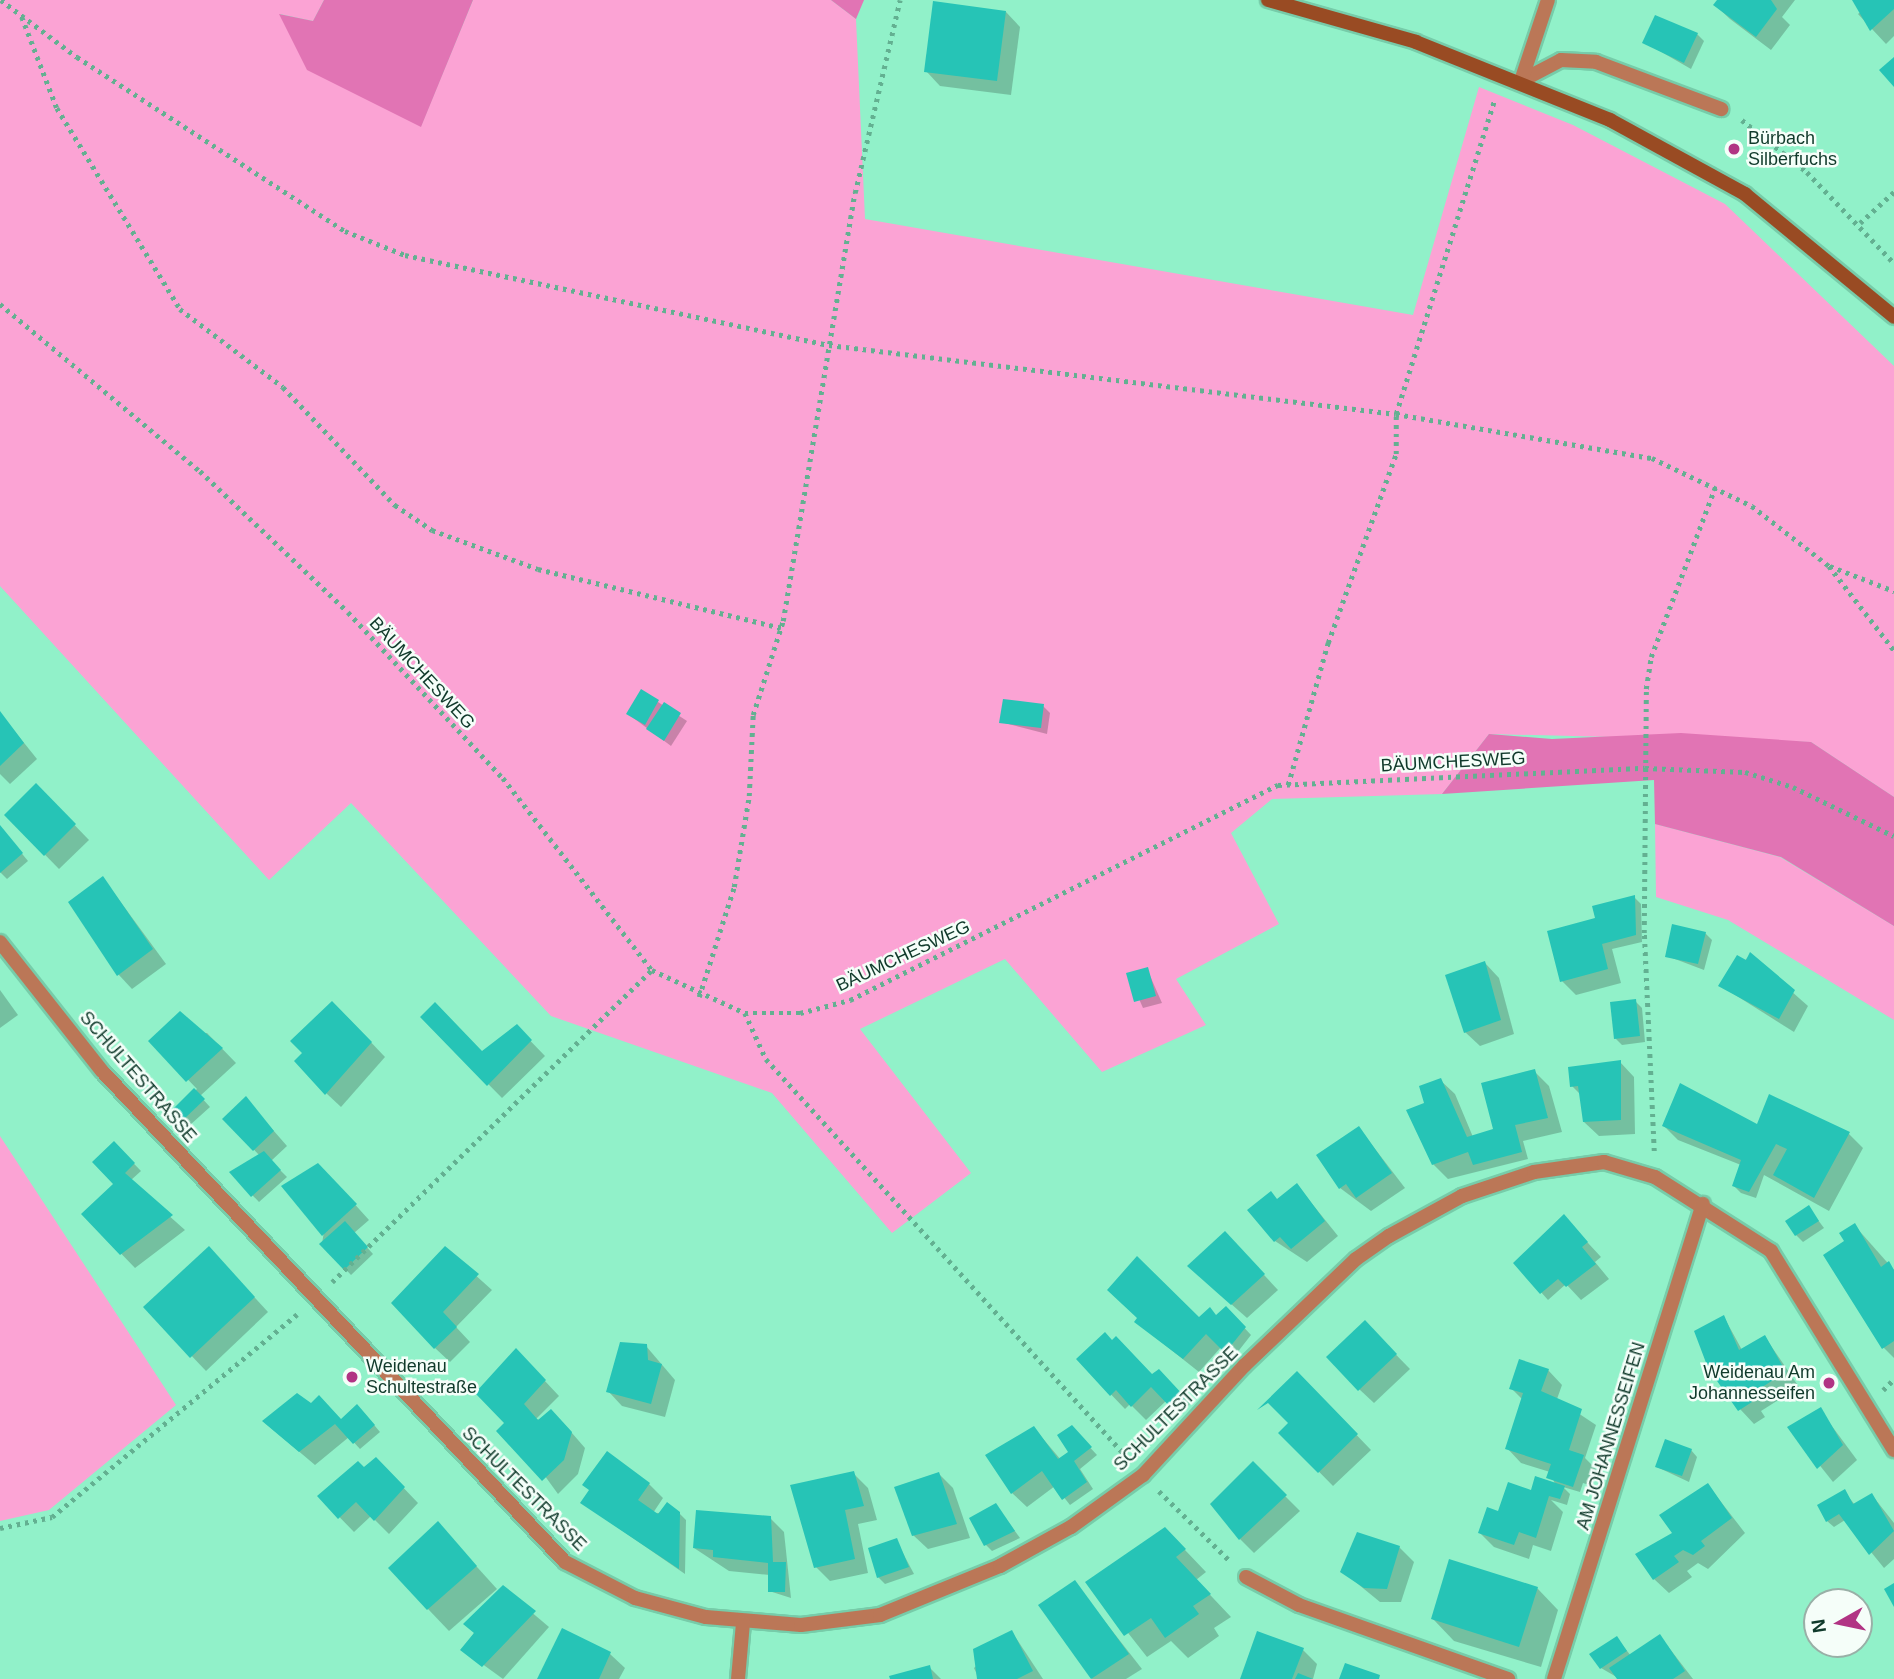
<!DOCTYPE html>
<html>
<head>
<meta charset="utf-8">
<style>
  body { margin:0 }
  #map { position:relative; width:1894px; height:1679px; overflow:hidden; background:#91f1c9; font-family:Arial,sans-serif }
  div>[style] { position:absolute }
  .green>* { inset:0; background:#fba3d4 }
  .forest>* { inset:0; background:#e174b4 }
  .shadow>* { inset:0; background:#0003 }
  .building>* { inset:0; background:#26c4b6 }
  .path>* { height:4.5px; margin-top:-2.25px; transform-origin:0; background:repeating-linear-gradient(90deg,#63b091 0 3.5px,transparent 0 8.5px) }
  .roads { filter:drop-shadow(2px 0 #77cca9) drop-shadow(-2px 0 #77cca9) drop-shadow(0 2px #77cca9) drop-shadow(0 -2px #77cca9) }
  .lane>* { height:14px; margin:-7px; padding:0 7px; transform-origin:7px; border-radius:7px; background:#bb7757 }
  .street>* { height:14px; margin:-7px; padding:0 7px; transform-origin:7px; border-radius:7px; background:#bb7757 }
  .secondary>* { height:14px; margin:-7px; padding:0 7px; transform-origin:7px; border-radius:7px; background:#994b23 }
  .dots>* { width:19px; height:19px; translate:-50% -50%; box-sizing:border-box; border:4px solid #f5fef9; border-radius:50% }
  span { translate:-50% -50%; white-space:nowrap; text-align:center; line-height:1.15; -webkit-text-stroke:5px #f5fef9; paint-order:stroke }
  .poi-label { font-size:18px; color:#103a2b }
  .left { translate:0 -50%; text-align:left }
  .right { translate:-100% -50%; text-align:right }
  .street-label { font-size:18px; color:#103a2b }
  .north { position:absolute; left:1803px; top:1588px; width:70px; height:70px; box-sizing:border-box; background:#f5fef9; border:2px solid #99b0a7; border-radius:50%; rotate:261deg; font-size:19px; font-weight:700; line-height:28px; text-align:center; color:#103a2b }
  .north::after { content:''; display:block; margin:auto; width:24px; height:32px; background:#b13484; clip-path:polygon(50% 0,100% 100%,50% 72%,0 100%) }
</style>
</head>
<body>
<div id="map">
  <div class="green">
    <div style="clip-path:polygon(0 0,324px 0,313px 21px,280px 14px,373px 98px,421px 126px,473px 0,831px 0,856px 19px,865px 219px,1413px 315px,1479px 87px,1573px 125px,1725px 204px,1894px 366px,1894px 797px,1811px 742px,1489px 734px,1442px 794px,1272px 799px,1231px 833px,1279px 924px,1176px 979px,1206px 1025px,1102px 1072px,1005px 959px,860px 1029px,971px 1173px,892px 1233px,772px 1093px,551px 1016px,351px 803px,269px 880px,0 586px)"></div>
    <div style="clip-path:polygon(1655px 824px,1780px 857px,1894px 926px,1894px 1020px,1728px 920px,1656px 897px)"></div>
    <div style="clip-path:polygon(0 1136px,176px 1405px,49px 1510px,0 1521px)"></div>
  </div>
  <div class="forest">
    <div style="clip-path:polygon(324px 0,473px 0,421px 127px,307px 70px,279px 14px,313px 21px)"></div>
    <div style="clip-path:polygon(831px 0,864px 0,856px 19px)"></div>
    <div style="clip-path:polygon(1681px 733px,1811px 742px,1894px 797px,1894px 926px,1781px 857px,1655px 824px,1654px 780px,1442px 794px,1489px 734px,1552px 739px)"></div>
  </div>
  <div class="shadow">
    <div style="clip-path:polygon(1719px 0,1795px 0,1782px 17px,1790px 25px,1771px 50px,1730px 19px,1715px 5px)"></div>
    <div style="clip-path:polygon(1854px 0,1894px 0,1894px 36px,1886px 44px,1858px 14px,1863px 10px)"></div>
    <div style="clip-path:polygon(1006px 12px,1020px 27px,1011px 95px,940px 86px,926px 71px)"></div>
    <div style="clip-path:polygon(1697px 34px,1704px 41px,1691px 69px,1644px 42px)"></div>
    <div style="clip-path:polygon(658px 702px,687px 721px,671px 746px,628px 714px)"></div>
    <div style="clip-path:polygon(1043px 706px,1050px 713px,1047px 734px,1001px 722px)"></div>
    <div style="clip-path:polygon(0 713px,37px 759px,10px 784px,0 774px)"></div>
    <div style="clip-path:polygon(36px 785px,89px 840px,59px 869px,6px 815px)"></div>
    <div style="clip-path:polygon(0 827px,28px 861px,7px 879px,0 872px)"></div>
    <div style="clip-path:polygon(103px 878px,166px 964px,132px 989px,118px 974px)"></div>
    <div style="clip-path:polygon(1634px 897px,1641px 904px,1642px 942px,1612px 949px,1621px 983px,1576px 995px,1562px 981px,1594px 920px)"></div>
    <div style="clip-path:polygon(1705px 933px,1712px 940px,1704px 970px,1667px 956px)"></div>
    <div style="clip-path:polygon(1750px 955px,1808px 1006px,1794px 1032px,1721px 986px)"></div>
    <div style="clip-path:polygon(1485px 963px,1499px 978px,1514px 1034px,1480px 1046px,1465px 1032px)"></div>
    <div style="clip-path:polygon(1147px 969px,1162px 1003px,1143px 1008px,1128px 974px)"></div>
    <div style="clip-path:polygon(0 990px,18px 1015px,0 1028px)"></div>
    <div style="clip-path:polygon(1635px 1001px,1642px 1008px,1645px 1042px,1622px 1045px,1615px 1038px)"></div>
    <div style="clip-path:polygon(347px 1017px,385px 1057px,341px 1107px,326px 1093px)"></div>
    <div style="clip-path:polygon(422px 1017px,482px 1053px,517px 1027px,545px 1056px,502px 1098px)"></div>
    <div style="clip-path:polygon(207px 1033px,236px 1063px,200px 1096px,210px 1107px,190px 1125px,175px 1109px,197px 1089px,151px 1041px)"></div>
    <div style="clip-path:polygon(1620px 1062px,1634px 1077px,1635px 1134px,1599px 1136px,1584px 1122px,1581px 1095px,1572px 1086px)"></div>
    <div style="clip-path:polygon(1534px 1071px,1549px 1086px,1562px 1132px,1523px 1141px,1528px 1159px,1448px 1179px,1433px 1164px,1427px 1104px,1440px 1080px,1455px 1094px,1473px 1137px,1495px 1132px)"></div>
    <div style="clip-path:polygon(246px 1099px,287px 1146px,271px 1161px,287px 1177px,259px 1202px,231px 1173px,260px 1156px,225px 1119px)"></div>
    <div style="clip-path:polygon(1664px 1126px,1849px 1134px,1863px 1148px,1829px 1211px,1764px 1175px,1756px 1198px,1741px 1193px,1734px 1186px,1741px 1165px,1678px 1140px)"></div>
    <div style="clip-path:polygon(1359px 1128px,1405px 1188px,1371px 1211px,1340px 1188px)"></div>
    <div style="clip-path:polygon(114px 1143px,141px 1171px,130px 1181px,185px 1230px,135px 1268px,84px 1215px,116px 1184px)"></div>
    <div style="clip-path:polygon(332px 1179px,369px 1220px,354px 1233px,373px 1254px,351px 1275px,322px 1244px)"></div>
    <div style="clip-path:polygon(1297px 1185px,1338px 1236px,1307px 1262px,1275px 1241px,1278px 1201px)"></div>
    <div style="clip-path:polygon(1809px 1208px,1824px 1228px,1803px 1242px,1796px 1235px)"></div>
    <div style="clip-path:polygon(1564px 1217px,1601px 1257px,1595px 1262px,1609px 1279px,1581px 1300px,1566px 1284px,1548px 1300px,1515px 1263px)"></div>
    <div style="clip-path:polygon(1855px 1226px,1894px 1270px,1894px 1358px,1884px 1348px,1847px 1242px)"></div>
    <div style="clip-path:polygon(445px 1248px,492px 1290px,456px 1327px,470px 1342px,450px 1362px,435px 1348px)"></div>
    <div style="clip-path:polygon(1239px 1248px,1278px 1290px,1247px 1318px,1204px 1280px)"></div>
    <div style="clip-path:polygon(223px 1263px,268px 1312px,206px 1371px,145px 1307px)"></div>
    <div style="clip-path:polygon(1226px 1308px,1251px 1335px,1233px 1358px,1222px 1346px,1199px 1372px,1136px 1322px,1217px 1317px)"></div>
    <div style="clip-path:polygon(1724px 1317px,1742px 1350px,1765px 1337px,1799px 1387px,1761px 1411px,1765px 1417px,1754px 1424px,1740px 1409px)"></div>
    <div style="clip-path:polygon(1365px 1323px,1410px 1369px,1374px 1403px,1359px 1389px)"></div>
    <div style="clip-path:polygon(646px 1346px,675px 1380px,665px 1417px,622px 1406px,608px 1391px)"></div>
    <div style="clip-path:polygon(1078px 1360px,1156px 1380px,1160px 1372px,1190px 1404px,1180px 1415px,1166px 1401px,1146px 1420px,1130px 1404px,1125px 1409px)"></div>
    <div style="clip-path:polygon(530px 1365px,559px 1396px,536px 1419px,565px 1425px,585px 1448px,578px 1474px,558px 1494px,507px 1424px)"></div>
    <div style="clip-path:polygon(1548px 1370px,1562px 1385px,1557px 1399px,1596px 1425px,1585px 1458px,1597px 1470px,1592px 1486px,1583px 1483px,1580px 1492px,1563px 1487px,1570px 1494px,1567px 1505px,1551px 1500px,1563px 1512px,1551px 1551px,1533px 1545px,1529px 1559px,1494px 1547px,1480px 1533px,1532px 1492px,1555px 1484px,1550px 1472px,1521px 1463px,1507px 1448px,1523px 1400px,1511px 1388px)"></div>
    <div style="clip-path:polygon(1297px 1373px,1371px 1450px,1333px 1486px,1281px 1433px,1290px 1423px)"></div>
    <div style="clip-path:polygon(311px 1405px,341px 1421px,364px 1413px,380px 1432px,360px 1449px,349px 1437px,315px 1465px,264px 1422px)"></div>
    <div style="clip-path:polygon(1820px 1410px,1857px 1460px,1833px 1482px,1790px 1428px)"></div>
    <div style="clip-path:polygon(1071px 1427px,1097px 1455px,1080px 1469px,1093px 1489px,1070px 1505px,1055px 1486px,1027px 1507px,1012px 1493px,1034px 1428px,1061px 1460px,1071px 1453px)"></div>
    <div style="clip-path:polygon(1691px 1450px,1697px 1457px,1689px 1482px,1657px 1467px)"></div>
    <div style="clip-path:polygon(376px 1459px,418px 1503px,389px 1534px,371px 1516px,354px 1532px,320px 1497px)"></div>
    <div style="clip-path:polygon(1253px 1464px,1300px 1511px,1254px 1553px,1240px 1539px)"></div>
    <div style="clip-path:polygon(853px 1473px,868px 1488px,877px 1520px,858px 1524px,868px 1573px,830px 1581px,816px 1567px)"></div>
    <div style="clip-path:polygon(939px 1474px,953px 1488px,970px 1538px,928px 1549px,913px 1535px)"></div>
    <div style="clip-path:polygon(649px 1484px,663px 1498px,653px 1513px,679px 1513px,686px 1520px,685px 1574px,582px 1503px)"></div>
    <div style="clip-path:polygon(1708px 1485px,1745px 1533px,1708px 1569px,1698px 1563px,1687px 1571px,1692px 1577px,1669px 1593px,1654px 1579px)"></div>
    <div style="clip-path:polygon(1844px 1491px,1855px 1505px,1872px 1495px,1894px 1523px,1894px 1559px,1884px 1568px,1845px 1520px,1834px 1527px,1827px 1521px)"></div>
    <div style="clip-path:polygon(996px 1505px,1020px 1538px,992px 1551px,986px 1545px)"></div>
    <div style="clip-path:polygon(770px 1518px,784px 1532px,791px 1598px,769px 1591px,770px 1575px,729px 1571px,694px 1548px)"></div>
    <div style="clip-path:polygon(438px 1524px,497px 1589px,449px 1631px,428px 1609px)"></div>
    <div style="clip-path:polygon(1165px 1529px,1206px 1572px,1196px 1580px,1231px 1617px,1214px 1628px,1219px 1636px,1188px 1658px,1171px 1641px,1147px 1657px,1088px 1582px)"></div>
    <div style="clip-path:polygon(896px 1540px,914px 1574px,885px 1584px,878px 1577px)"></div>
    <div style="clip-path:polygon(1399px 1547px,1414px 1562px,1401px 1602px,1380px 1602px,1342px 1571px)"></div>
    <div style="clip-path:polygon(1074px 1582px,1142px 1669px,1126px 1679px,1092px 1679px,1040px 1605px)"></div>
    <div style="clip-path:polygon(503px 1588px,549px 1627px,503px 1679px,463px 1650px)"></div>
    <div style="clip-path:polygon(1537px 1588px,1558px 1610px,1541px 1667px,1454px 1641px,1433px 1619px)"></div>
    <div style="clip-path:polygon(562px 1631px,610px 1654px,625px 1668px,619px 1679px,539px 1679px)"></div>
    <div style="clip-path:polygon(1012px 1632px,1043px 1679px,979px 1679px,974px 1668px)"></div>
    <div style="clip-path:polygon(1660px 1636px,1693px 1679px,1620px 1679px,1601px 1668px,1617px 1638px,1631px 1656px)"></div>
    <div style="clip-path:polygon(1303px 1650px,1317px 1664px,1313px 1679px,1242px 1679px)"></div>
    <div style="clip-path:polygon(929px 1667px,941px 1679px,891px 1679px)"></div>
  </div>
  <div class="building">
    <div style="clip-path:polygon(1717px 0,1771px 0,1777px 9px,1756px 37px,1713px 5px)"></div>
    <div style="clip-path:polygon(1852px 0,1894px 0,1894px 9px,1870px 31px)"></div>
    <div style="clip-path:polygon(933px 1px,1006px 11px,997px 81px,924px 72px)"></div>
    <div style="clip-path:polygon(1655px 15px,1698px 33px,1684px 63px,1642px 43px)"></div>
    <div style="clip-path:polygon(1894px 57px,1894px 87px,1879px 70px)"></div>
    <div style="clip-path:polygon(641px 689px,659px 700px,645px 725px,626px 714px)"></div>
    <div style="clip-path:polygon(1003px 699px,1044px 704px,1041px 728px,999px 723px)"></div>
    <div style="clip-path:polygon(664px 702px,681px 713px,664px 741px,646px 729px)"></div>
    <div style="clip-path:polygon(0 711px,24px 743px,0 766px)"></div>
    <div style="clip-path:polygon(36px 783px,76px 824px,44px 856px,4px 815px)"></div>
    <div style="clip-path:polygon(0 825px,23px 853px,0 873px)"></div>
    <div style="clip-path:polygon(103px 876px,153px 949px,117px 976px,68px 902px)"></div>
    <div style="clip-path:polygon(1635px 895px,1636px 935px,1602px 944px,1608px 969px,1560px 982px,1547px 931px,1595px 918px,1592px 906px)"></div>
    <div style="clip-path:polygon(1672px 924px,1706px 932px,1698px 964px,1665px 957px)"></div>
    <div style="clip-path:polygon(1750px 952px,1795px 990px,1779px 1019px,1718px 986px,1737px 955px,1746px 960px)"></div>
    <div style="clip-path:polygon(1485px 961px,1501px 1020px,1464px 1033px,1445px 975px)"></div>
    <div style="clip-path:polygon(1148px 967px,1156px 996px,1134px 1002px,1126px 973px)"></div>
    <div style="clip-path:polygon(1636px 999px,1640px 1036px,1614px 1039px,1610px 1002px)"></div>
    <div style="clip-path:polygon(332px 1001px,372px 1042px,325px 1095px,294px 1061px,302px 1053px,290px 1041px)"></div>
    <div style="clip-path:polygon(435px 1002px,482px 1051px,517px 1024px,532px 1040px,487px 1086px,420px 1017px)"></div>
    <div style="clip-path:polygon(180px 1011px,223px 1048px,186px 1082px,148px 1041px)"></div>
    <div style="clip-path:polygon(1621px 1060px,1621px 1120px,1583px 1122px,1578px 1086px,1570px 1087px,1568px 1067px)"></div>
    <div style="clip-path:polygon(1535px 1069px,1548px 1118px,1515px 1125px,1522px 1152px,1473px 1165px,1468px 1152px,1432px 1165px,1406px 1110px,1424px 1103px,1419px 1086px,1441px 1078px,1467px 1137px,1493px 1129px,1481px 1083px)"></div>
    <div style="clip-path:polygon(1680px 1083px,1757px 1124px,1769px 1094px,1850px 1132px,1814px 1198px,1773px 1175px,1787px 1149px,1776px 1144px,1749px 1192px,1732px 1186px,1741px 1160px,1662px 1126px)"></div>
    <div style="clip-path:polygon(194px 1088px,205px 1099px,183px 1120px,173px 1109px)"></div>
    <div style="clip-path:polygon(246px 1096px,274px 1131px,253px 1151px,222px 1119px)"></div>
    <div style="clip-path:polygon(1359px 1126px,1392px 1173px,1356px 1198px,1346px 1184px,1339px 1189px,1316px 1155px)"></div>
    <div style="clip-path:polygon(114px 1141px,135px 1163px,125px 1173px,173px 1215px,120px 1255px,81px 1214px,113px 1184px,92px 1162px)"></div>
    <div style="clip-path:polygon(264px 1151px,281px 1170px,251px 1197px,229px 1172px)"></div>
    <div style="clip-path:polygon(318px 1163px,357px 1204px,322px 1236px,281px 1186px)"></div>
    <div style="clip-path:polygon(1297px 1183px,1325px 1221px,1291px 1249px,1280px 1237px,1274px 1242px,1247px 1210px,1271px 1191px,1277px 1199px)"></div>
    <div style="clip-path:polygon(1809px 1205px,1819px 1221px,1795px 1236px,1785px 1221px)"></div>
    <div style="clip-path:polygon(1564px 1214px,1588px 1242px,1582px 1247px,1596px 1264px,1566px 1287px,1558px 1279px,1540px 1294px,1513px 1263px)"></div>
    <div style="clip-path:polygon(345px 1221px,368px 1247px,344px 1270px,319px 1244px)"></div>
    <div style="clip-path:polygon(1855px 1223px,1881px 1267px,1889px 1261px,1894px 1270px,1894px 1341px,1882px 1349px,1823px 1255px,1844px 1241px,1839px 1233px)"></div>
    <div style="clip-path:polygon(1225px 1231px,1265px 1274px,1231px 1305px,1187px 1266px)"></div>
    <div style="clip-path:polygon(209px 1246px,255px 1297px,190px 1358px,143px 1307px)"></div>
    <div style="clip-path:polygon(445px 1246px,479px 1274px,443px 1312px,457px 1327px,434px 1349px,391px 1303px)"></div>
    <div style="clip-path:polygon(1137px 1256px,1199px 1317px,1210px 1307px,1216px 1315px,1226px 1306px,1246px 1327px,1225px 1353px,1206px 1334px,1183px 1359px,1134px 1322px,1137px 1318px,1107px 1290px)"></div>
    <div style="clip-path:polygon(1724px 1315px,1739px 1350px,1765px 1335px,1786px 1372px,1748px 1396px,1752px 1402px,1738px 1411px,1708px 1368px,1694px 1331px)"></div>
    <div style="clip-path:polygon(1365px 1320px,1397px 1354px,1358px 1391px,1326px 1357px)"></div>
    <div style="clip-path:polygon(1105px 1332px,1112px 1340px,1116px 1336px,1152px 1374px,1159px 1369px,1185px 1397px,1173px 1410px,1151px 1387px,1131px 1407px,1116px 1390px,1110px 1396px,1076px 1359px)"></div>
    <div style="clip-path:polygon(620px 1342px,647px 1344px,648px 1360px,662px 1364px,651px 1404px,606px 1392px)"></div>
    <div style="clip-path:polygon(516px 1348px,546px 1380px,524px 1404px,538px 1420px,551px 1409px,572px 1432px,564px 1460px,542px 1481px,496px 1431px,504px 1423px,475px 1393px)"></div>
    <div style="clip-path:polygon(1519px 1359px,1549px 1369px,1541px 1391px,1582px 1409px,1569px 1450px,1584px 1455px,1573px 1487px,1546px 1478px,1551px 1464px,1505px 1449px,1523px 1393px,1509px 1389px)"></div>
    <div style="clip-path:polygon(1297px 1371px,1358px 1434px,1318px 1473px,1278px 1433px,1288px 1423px,1268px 1403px,1257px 1410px)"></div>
    <div style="clip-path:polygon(297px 1393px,311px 1403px,319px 1395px,341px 1419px,357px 1404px,375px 1425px,353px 1444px,335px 1424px,299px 1452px,262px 1421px)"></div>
    <div style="clip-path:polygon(1821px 1407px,1843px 1445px,1817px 1469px,1787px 1427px)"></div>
    <div style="clip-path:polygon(1072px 1425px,1092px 1447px,1074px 1461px,1087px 1482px,1062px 1500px,1042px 1471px,1011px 1494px,985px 1455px,1034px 1426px,1058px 1459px,1068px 1452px,1057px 1435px)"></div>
    <div style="clip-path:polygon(1665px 1439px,1692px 1449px,1682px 1476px,1655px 1467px)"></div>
    <div style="clip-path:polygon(607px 1451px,650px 1483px,638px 1500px,658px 1514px,667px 1502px,680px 1512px,679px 1569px,580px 1503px,589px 1490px,582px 1485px)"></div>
    <div style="clip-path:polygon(376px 1457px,405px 1487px,374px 1521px,356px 1502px,338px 1519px,317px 1496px,358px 1461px,364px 1467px)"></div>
    <div style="clip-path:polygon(1253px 1461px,1287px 1495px,1239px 1540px,1210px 1504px)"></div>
    <div style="clip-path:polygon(854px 1471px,864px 1506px,845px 1510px,855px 1559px,814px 1568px,790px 1485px)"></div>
    <div style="clip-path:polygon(939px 1472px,957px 1524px,912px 1536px,894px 1487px)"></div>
    <div style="clip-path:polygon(1535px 1476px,1565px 1486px,1560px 1499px,1549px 1496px,1536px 1538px,1519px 1532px,1514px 1545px,1478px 1533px,1487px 1507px,1498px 1511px,1508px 1482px,1531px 1490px)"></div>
    <div style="clip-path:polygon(1708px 1483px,1732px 1518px,1701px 1541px,1705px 1546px,1693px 1555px,1683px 1550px,1674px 1556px,1679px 1562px,1653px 1580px,1635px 1554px,1672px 1533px,1659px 1515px)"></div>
    <div style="clip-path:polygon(1845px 1489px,1853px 1504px,1872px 1493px,1894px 1531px,1869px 1555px,1839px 1514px,1826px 1522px,1817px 1505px)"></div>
    <div style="clip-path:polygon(996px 1503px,1015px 1531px,984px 1546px,969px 1518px)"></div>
    <div style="clip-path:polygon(696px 1510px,771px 1516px,773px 1562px,786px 1562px,785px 1592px,768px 1592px,768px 1563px,713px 1557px,713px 1550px,693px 1548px)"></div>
    <div style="clip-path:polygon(438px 1521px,477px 1566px,427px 1610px,388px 1568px)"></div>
    <div style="clip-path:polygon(1165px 1527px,1186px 1549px,1176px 1557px,1211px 1594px,1193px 1606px,1199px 1614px,1165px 1638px,1151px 1618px,1124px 1636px,1085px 1582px)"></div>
    <div style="clip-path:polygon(1357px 1532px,1400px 1546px,1387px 1589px,1364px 1588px,1340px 1572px)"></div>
    <div style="clip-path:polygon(897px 1538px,909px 1567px,877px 1578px,868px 1548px)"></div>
    <div style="clip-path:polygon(1449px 1559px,1538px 1587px,1519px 1647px,1431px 1619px)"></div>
    <div style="clip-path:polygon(1075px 1580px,1129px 1654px,1091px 1679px,1038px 1605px)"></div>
    <div style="clip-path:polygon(1894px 1583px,1894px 1607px,1884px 1589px)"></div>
    <div style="clip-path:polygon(503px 1585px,536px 1611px,482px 1667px,460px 1650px,474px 1633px,463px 1624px)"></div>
    <div style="clip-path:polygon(562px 1628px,611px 1652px,599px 1679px,537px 1679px)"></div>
    <div style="clip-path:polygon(1012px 1630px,1033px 1671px,1017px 1679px,977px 1679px,973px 1649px)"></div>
    <div style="clip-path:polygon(1257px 1631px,1304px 1648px,1292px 1679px,1240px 1679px)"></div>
    <div style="clip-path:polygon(1660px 1634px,1685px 1671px,1673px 1679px,1617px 1679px,1609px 1668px)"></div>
    <div style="clip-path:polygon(1617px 1636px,1627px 1651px,1600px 1669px,1589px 1654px)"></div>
    <div style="clip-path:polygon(1345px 1663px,1380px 1675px,1379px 1679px,1339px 1679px)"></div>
    <div style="clip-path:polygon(930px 1665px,933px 1679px,890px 1679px,889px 1676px)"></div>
    <div style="clip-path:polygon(1298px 1673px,1313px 1679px,1295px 1679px)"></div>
  </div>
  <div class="path">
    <div style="left:1px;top:0;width:95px;rotate:36.9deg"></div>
    <div style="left:77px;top:57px;width:320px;rotate:33deg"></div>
    <div style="left:345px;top:231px;width:65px;rotate:21.8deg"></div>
    <div style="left:405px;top:255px;width:433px;rotate:12deg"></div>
    <div style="left:829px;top:345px;width:571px;rotate:6.94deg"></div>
    <div style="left:1396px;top:414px;width:260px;rotate:9.8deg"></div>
    <div style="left:1652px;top:458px;width:111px;rotate:25.6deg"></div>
    <div style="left:1752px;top:506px;width:98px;rotate:37.9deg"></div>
    <div style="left:1829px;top:566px;width:106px;rotate:52.3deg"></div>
    <div style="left:22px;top:17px;width:97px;rotate:69deg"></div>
    <div style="left:57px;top:108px;width:236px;rotate:58.5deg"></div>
    <div style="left:180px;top:309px;width:129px;rotate:37.1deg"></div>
    <div style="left:283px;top:387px;width:163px;rotate:46.5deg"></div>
    <div style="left:395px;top:505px;width:45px;rotate:34deg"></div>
    <div style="left:432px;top:530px;width:113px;rotate:20.2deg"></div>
    <div style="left:538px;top:569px;width:250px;rotate:13.6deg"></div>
    <div style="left:1742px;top:120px;width:83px;rotate:38.7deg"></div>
    <div style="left:1807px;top:172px;width:126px;rotate:46.3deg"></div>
    <div style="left:1860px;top:223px;width:46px;rotate:-42.4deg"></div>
    <div style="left:0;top:304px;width:261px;rotate:39.9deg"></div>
    <div style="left:200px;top:471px;width:204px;rotate:43.6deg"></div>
    <div style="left:348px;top:612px;width:227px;rotate:47deg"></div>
    <div style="left:503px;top:778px;width:243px;rotate:52.2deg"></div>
    <div style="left:652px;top:970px;width:102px;rotate:24.8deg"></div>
    <div style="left:745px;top:1013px;width:55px"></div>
    <div style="left:800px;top:1013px;width:52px;rotate:-14.6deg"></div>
    <div style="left:850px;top:1000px;width:479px;rotate:-26.7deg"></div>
    <div style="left:1278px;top:785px;width:367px;rotate:-2.7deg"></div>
    <div style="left:1645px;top:768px;width:100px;rotate:2.3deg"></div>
    <div style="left:1745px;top:772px;width:50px;rotate:17.4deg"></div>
    <div style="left:1793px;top:787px;width:112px;rotate:25.9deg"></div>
    <div style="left:1830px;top:566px;width:69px;rotate:21.3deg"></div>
    <div style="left:1288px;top:785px;width:148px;rotate:-74.3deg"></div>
    <div style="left:1328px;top:643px;width:201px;rotate:-70.2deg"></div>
    <div style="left:1396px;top:454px;width:40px;rotate:-90deg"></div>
    <div style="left:1396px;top:414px;width:331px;rotate:-72.6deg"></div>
    <div style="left:699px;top:997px;width:115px;rotate:-72.3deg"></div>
    <div style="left:734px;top:887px;width:92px;rotate:-80.6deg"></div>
    <div style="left:749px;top:796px;width:81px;rotate:-87.2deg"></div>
    <div style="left:753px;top:715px;width:99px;rotate:-72.3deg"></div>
    <div style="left:783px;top:621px;width:434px;rotate:-80.5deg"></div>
    <div style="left:855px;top:193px;width:198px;rotate:-76.9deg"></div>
    <div style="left:745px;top:1013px;width:51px;rotate:65.5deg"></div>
    <div style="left:766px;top:1059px;width:536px;rotate:47.8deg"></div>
    <div style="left:1654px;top:1151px;width:218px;rotate:-92.6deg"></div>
    <div style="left:1644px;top:933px;width:244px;rotate:-89.5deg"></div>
    <div style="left:1646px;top:689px;width:32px;rotate:-81deg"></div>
    <div style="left:1651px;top:657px;width:181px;rotate:-69.3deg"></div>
    <div style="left:332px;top:1282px;width:447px;rotate:-44.3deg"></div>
    <div style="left:1883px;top:1390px;width:16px;rotate:-45deg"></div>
    <div style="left:1159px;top:1491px;width:100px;rotate:44.6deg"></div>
    <div style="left:0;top:1528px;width:53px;rotate:-11.9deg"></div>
    <div style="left:52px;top:1517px;width:318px;rotate:-39.6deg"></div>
  </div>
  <div class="roads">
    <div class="lane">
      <div style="left:1246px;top:1577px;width:60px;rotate:27.8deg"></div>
      <div style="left:1299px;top:1605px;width:222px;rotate:19.5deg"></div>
    </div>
    <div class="street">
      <div style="left:1521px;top:81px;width:45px;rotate:-27.7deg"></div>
      <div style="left:1561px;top:60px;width:35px;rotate:3deg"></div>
      <div style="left:1596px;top:62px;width:134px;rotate:20.6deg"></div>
      <div style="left:1521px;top:81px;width:85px;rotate:-71.6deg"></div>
      <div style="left:0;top:942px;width:164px;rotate:51.7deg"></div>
      <div style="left:102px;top:1071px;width:675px;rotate:46.68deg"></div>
      <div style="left:565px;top:1562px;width:79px;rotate:27.2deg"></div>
      <div style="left:635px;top:1598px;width:73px;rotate:15deg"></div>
      <div style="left:706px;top:1617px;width:95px;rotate:4.8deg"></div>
      <div style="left:801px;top:1625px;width:80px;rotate:-7.2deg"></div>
      <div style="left:880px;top:1615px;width:130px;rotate:-22.2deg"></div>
      <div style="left:1000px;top:1566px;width:81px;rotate:-28.8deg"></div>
      <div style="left:1071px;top:1527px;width:89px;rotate:-35.8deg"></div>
      <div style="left:1143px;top:1475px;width:149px;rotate:-47.2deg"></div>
      <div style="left:1244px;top:1366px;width:155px;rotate:-43.7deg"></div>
      <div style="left:1356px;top:1259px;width:40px;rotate:-34.9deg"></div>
      <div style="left:1389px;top:1236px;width:83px;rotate:-28.7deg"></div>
      <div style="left:1462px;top:1196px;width:76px;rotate:-18.4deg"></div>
      <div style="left:1534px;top:1172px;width:71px;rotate:-8.1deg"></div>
      <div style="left:1604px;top:1162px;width:53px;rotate:16.4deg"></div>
      <div style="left:1655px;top:1177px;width:138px;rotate:32.5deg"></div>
      <div style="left:1771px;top:1251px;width:234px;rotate:58.3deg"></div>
      <div style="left:738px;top:1679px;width:56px;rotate:-84.9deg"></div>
      <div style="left:1554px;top:1679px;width:498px;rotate:-72.6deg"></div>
    </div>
    <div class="secondary">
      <div style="left:1268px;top:0;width:154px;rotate:15.8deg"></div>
      <div style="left:1416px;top:42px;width:209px;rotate:21.9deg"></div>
      <div style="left:1610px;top:120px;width:154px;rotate:28.7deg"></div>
      <div style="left:1745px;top:194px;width:193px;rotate:39.5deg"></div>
    </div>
  </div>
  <div class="dots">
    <div style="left:1734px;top:149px;background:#b13484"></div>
    <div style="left:352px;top:1377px;background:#b13484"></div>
    <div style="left:1829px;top:1383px;background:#b13484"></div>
  </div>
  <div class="poi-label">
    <span class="left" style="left:1748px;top:149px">Bürbach<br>Silberfuchs</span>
    <span class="left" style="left:366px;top:1377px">Weidenau<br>Schultestraße</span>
    <span class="right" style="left:1815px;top:1383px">Weidenau Am<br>Johannesseifen</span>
  </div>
  <div class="street-label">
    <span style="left:422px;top:673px;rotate:47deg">BÄUMCHESWEG</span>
    <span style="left:1453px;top:762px;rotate:-3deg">BÄUMCHESWEG</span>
    <span style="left:903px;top:956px;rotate:-25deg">BÄUMCHESWEG</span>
    <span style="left:138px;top:1077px;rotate:49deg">SCHULTESTRASSE</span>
    <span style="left:1176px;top:1409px;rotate:-45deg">SCHULTESTRASSE</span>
    <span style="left:1611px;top:1436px;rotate:-73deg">AM JOHANNESSEIFEN</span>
    <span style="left:524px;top:1489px;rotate:45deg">SCHULTESTRASSE</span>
  </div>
  <div class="north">N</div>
</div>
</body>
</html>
